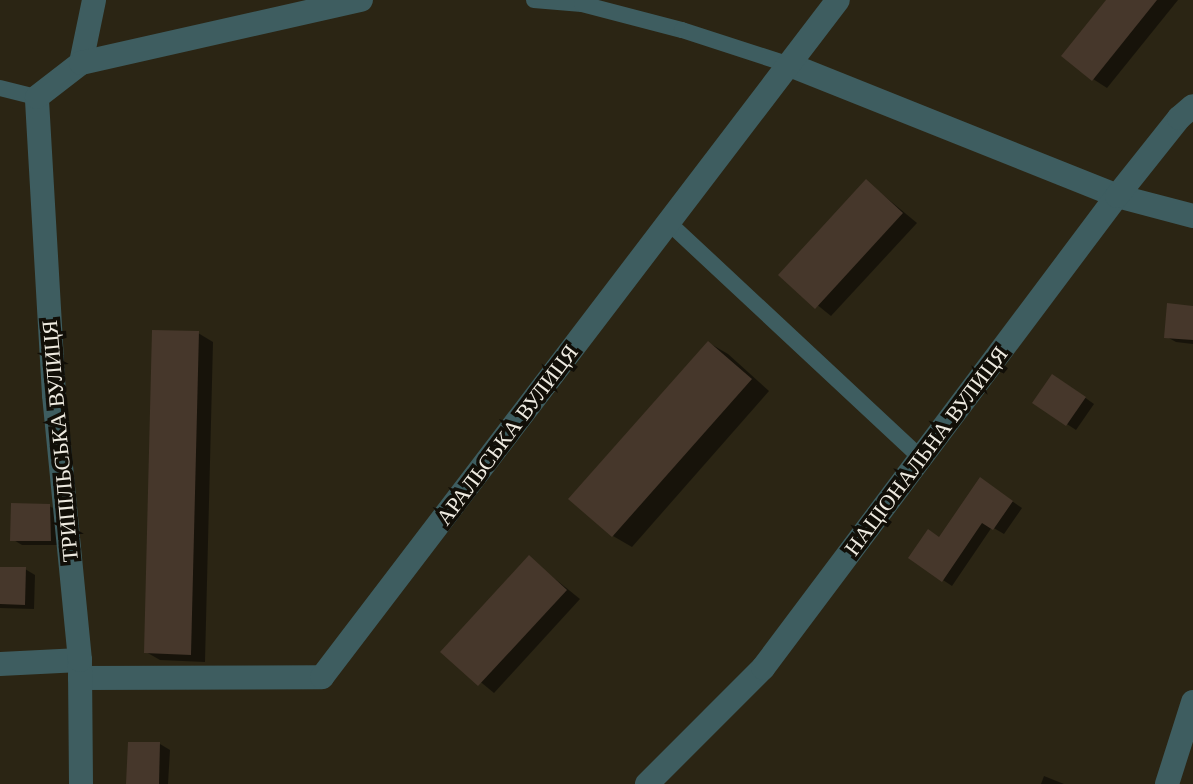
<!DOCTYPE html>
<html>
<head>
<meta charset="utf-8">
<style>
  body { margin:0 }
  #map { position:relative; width:1193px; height:784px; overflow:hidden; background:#2b2514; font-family:"Times New Roman",serif }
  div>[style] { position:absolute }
  .shadow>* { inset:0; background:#0007 }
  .building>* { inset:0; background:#46372b }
  .service>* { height:16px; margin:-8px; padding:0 8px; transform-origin:8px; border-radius:8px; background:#3e5d60 }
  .minor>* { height:24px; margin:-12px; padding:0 12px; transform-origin:12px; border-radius:12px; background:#3e5d60 }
  .tertiary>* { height:24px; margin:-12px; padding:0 12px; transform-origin:12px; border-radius:12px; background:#3e5d60 }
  span { translate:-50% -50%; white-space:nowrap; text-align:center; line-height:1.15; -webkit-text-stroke:7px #110e07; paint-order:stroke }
  .street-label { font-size:22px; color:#eeeae0 }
</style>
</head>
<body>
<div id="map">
  <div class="shadow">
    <div style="clip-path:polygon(1109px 0,1178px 0,1107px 88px,1093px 79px)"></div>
    <div style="clip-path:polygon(866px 181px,917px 223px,831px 316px,780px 275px)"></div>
    <div style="clip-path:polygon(1193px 308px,1193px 344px,1176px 342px,1167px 337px)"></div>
    <div style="clip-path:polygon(198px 333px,213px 342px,205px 662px,160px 660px,146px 652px)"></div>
    <div style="clip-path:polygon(709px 343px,728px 354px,769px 391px,632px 547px,613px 536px)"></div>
    <div style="clip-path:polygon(1063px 382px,1094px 404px,1076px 430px,1035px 403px)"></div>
    <div style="clip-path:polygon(990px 486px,1022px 508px,1004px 534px,992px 527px,952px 586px,943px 580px,940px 538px)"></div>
    <div style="clip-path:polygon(49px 506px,59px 511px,60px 545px,22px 545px,12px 539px)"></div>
    <div style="clip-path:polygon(529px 558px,580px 599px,494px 693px,443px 651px)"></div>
    <div style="clip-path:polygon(0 569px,25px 569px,35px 575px,34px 609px,0 608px)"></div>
    <div style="clip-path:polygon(160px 744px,170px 750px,168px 784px,128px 784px)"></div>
    <div style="clip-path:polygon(1044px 776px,1064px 784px,1041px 784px)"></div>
  </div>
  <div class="building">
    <div style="clip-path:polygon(1106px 0,1157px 0,1092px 81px,1061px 56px)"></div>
    <div style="clip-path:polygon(866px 179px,903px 213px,815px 309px,778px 275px)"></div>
    <div style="clip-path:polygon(1167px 303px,1193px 306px,1193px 340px,1164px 338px)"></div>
    <div style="clip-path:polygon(152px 330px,199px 331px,191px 655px,144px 653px)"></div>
    <div style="clip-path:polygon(708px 341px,752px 379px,612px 537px,568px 499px)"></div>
    <div style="clip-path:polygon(1052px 374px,1086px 397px,1066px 426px,1032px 403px)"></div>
    <div style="clip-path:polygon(980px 477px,1013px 501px,993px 530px,982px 523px,942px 582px,908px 558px,928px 529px,939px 537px)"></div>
    <div style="clip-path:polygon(11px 503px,50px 504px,51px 541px,10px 541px)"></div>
    <div style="clip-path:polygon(529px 555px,567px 590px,478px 686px,440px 652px)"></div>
    <div style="clip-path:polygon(0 567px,26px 567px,25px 605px,0 604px)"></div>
    <div style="clip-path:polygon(128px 742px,160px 742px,159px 784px,126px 784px)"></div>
  </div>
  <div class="service">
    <div style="left:534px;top:0;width:48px;rotate:4.8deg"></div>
    <div style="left:582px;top:4px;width:103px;rotate:14.6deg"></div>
    <div style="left:682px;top:30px;width:114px;rotate:18deg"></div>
    <div style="left:0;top:88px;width:38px;rotate:14deg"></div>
    <div style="left:669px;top:223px;width:345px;rotate:43deg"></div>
  </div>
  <div class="minor">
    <div style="left:81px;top:63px;width:64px;rotate:-78.3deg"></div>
    <div style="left:790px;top:65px;width:352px;rotate:21.8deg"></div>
    <div style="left:1117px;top:196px;width:79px;rotate:14.7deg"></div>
    <div style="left:0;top:664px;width:80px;rotate:-2.9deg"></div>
    <div style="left:80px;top:678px;width:242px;rotate:-0.2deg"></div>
    <div style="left:322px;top:677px;width:851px;rotate:-52.69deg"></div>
    <div style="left:81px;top:784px;width:124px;rotate:-90.5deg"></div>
    <div style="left:80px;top:660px;width:266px;rotate:-95.6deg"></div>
    <div style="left:54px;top:395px;width:298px;rotate:-93.3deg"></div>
    <div style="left:37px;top:97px;width:56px;rotate:-37.7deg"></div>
    <div style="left:81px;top:63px;width:287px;rotate:-12.7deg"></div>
    <div style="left:647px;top:784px;width:164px;rotate:-45deg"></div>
    <div style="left:763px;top:668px;width:590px;rotate:-53.13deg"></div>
    <div style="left:1117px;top:196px;width:100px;rotate:-51.5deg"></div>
    <div style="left:1179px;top:118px;width:18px;rotate:-41deg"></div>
  </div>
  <div class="tertiary">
    <div style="left:1167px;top:784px;width:86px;rotate:-72.4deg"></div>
  </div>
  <div class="street-label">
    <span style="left:507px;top:435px;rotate:-53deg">АРАЛЬСЬКА ВУЛИЦЯ</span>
    <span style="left:60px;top:441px;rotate:-95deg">ТРИПІЛЬСЬКА ВУЛИЦЯ</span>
    <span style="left:926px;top:451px;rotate:-53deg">НАЦІОНАЛЬНА ВУЛИЦЯ</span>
  </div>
</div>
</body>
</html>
